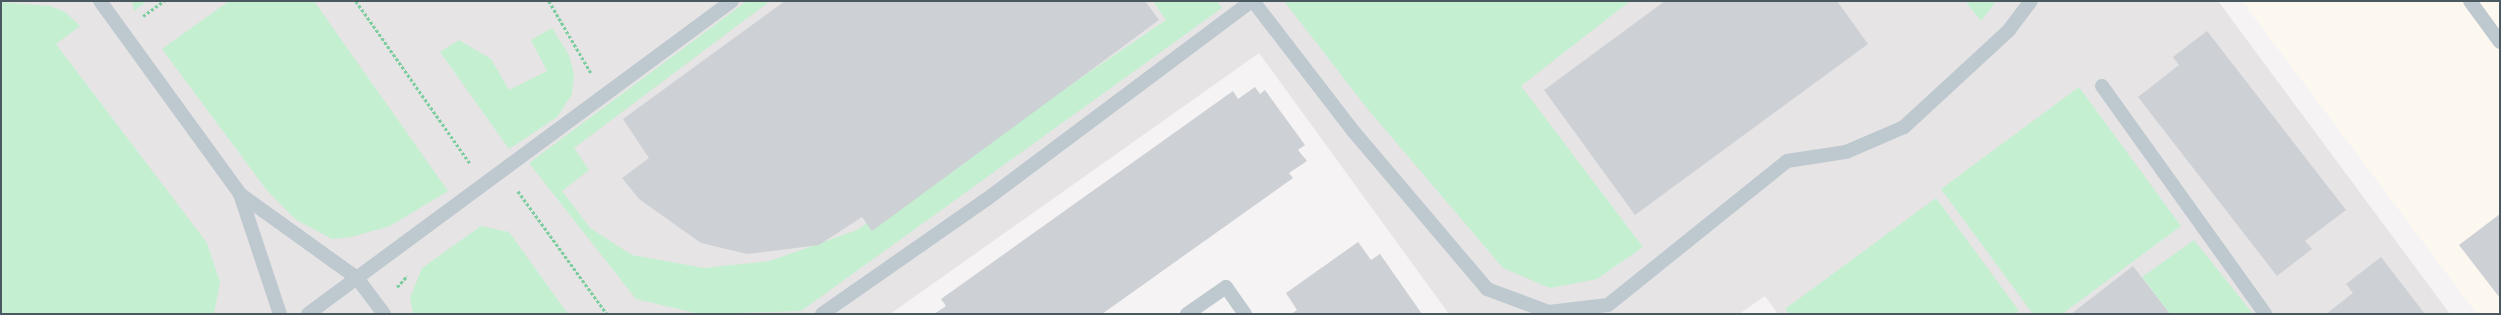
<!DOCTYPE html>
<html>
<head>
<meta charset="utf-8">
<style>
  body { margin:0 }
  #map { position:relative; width:2501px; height:315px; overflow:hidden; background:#f5f3f3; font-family:Ubuntu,sans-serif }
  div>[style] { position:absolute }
  .commercial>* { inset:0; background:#fdf8ef }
  .education>* { inset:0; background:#e6e4e5 }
  .green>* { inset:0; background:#c4f0d1 }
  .building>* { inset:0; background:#cdd0d5 }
  .path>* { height:2.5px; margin-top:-1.25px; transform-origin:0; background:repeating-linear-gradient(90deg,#7cce9e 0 3px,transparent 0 5px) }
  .service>* { height:14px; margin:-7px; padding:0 7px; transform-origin:7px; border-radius:7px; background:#bec8cf }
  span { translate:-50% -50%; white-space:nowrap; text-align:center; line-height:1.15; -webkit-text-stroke:4px #fff; paint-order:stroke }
  .frame { position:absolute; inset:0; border:2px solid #4a5860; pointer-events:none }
</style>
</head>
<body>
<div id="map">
  <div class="commercial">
    <div style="clip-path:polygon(2242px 1px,2500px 1px,2500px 314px,2477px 314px)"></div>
  </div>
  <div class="education">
    <div style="clip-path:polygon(1px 1px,2218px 1px,2450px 314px,1778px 314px,1765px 296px,1739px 314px,1449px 314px,1259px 53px,890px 314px,1px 314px)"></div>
  </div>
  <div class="green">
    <div style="clip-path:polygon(132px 1px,147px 1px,134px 11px)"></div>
    <div style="clip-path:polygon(229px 1px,314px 1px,448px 191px,390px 226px,351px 237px,332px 239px,295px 219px,265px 188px,162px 49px)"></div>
    <div style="clip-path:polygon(747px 1px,770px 1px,574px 148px,589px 170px,562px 191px,590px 228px,632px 255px,704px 268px,770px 261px,857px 230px,1166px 20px,1153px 1px,1217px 1px,1222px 8px,801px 311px,700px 314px,636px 299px,529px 163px)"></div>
    <div style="clip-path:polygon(1284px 1px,1630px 1px,1521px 86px,1643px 247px,1597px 279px,1550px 288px,1503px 268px,1366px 107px)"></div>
    <div style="clip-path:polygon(1965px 1px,1996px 1px,1981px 21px)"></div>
    <div style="clip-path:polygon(1px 2px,50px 6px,65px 12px,80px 26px,56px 44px,207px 243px,220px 282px,214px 314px,1px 314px)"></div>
    <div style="clip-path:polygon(552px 28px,569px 55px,574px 74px,572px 94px,557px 117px,509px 149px,440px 52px,459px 40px,491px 59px,509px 90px,547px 71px,531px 40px)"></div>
    <div style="clip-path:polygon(2079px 87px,2181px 226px,2062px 314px,2033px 314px,1941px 189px)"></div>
    <div style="clip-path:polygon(1936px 198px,2019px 311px,2015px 314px,1789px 314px,1785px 309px)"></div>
    <div style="clip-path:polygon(481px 226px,509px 232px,568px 314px,413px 314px,410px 298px,422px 268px)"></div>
    <div style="clip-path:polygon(2194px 240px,2253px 314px,2170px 314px,2142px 277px)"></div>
  </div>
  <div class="building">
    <div style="clip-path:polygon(785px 1px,1145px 1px,1159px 20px,872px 231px,862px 217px,819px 245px,747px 254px,701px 243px,639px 199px,622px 178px,649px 158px,623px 119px)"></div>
    <div style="clip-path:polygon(1665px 1px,1837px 1px,1868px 44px,1635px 215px,1544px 90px)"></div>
    <div style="clip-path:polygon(2207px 31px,2346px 210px,2305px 241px,2312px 249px,2277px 276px,2138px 97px,2179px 65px,2173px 57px)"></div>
    <div style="clip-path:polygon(1255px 87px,1260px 94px,1265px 90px,1305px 145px,1298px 150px,1307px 161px,1289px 173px,1293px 178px,1102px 314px,934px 314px,946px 306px,941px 299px,1233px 91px,1238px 99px)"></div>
    <div style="clip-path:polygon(2500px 214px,2500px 298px,2459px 245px)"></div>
    <div style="clip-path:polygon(1358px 242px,1371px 260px,1380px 254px,1422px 314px,1291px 314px,1297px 310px,1286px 293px)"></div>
    <div style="clip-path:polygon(2381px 257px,2425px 314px,2326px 314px,2353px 293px,2346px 284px)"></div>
    <div style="clip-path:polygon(2133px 266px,2170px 314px,2071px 314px)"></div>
  </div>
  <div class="path">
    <div style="left:356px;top:1px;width:198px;rotate:54.9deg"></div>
    <div style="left:549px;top:1px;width:83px;rotate:59.7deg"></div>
    <div style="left:143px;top:16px;width:26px;rotate:-36deg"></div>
    <div style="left:518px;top:191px;width:152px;rotate:54.1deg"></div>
    <div style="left:397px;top:287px;width:15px;rotate:-48deg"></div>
  </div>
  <div class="service">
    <div style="left:100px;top:1px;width:238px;rotate:54deg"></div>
    <div style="left:240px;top:194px;width:126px;rotate:71.6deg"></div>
    <div style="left:1253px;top:1px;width:165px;rotate:52.4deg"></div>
    <div style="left:1354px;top:132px;width:206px;rotate:49.7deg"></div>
    <div style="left:1487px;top:289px;width:66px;rotate:20.4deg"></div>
    <div style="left:1549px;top:312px;width:59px;rotate:-6.8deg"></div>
    <div style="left:1608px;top:305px;width:230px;rotate:-38.8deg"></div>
    <div style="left:1787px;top:161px;width:60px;rotate:-8.7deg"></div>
    <div style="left:1846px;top:152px;width:63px;rotate:-23.3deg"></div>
    <div style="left:1904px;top:127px;width:143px;rotate:-42.7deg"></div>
    <div style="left:2009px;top:30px;width:36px;rotate:-53deg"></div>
    <div style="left:2470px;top:1px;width:51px;rotate:53.8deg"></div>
    <div style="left:2102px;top:86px;width:280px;rotate:54.4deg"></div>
    <div style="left:240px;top:194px;width:144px;rotate:35.7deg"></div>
    <div style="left:357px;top:278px;width:45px;rotate:53.1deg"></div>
    <div style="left:308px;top:314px;width:527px;rotate:-36.44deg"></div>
    <div style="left:822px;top:314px;width:201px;rotate:-34.9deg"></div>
    <div style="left:987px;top:199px;width:331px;rotate:-36.8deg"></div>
    <div style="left:1187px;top:314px;width:47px;rotate:-34.7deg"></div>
    <div style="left:1226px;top:287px;width:33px;rotate:55deg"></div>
  </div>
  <div class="frame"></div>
</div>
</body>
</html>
